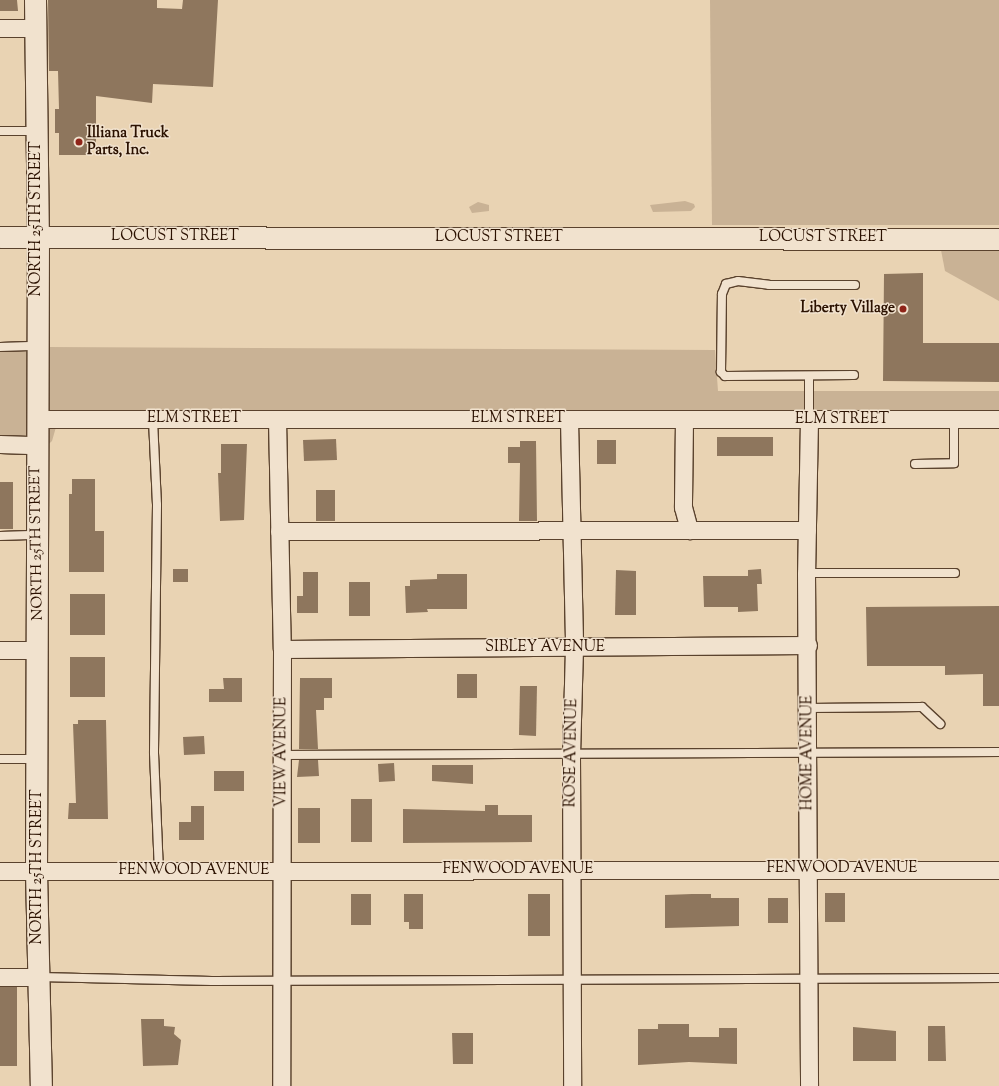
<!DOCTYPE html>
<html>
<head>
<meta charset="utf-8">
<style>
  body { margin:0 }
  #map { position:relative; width:999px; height:1086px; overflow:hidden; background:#e9d3b3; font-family:"Sorts Mill Goudy",serif }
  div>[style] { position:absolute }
  .green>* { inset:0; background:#c9b295 }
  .building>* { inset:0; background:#8e765d }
  .roads { filter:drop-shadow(1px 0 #5a422d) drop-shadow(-1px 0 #5a422d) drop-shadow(0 1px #5a422d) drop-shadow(0 -1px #5a422d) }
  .service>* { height:8px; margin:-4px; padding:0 4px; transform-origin:4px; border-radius:4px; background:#f1e2ce }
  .minor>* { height:17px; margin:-8.5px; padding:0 8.5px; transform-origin:8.5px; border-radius:8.5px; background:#f1e2ce }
  .tertiary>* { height:21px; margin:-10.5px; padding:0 10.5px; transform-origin:10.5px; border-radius:10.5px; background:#f1e2ce }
  .dots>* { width:11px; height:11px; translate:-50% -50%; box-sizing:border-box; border:2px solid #f1e2ce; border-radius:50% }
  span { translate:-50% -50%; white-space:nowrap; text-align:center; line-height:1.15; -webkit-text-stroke:3px #f1e2ce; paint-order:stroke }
  .poi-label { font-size:15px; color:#2b1100; font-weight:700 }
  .left { translate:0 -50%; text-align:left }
  .right { translate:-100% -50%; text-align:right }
  .street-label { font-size:15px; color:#2b1100 }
</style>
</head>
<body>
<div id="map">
  <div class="green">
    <div style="clip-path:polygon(710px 0,999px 0,999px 225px,712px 225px)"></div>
    <div style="clip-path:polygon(685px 201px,694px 204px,695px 207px,691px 211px,653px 212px,650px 205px)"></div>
    <div style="clip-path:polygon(478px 202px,489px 205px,489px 211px,472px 213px,469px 207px)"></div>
    <div style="clip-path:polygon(941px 250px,999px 251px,999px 301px,945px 271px)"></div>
    <div style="clip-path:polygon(47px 347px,715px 350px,718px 391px,999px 391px,999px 419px,56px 427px,52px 441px,40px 452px,13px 454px,0 452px,0 351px)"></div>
  </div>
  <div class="building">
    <div style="clip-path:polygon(0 0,17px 0,18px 11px,0 11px)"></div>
    <div style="clip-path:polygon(48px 0,157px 0,157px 8px,182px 9px,183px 0,218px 0,213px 87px,153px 84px,152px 103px,96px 96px,96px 145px,89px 145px,89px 155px,59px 155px,59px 133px,55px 133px,55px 109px,59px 109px,58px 71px,49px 71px)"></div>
    <div style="clip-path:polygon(923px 273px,923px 343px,999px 343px,999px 382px,883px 381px,884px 274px)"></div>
    <div style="clip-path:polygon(717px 437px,773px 437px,773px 456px,717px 456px)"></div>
    <div style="clip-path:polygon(336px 439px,337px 460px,304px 461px,303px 440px)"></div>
    <div style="clip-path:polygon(597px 440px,616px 440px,616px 464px,597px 464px)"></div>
    <div style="clip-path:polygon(520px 441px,536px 441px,537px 521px,519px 521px,520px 463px,508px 463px,508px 447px,520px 447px)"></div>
    <div style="clip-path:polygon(221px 444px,247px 444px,244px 520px,220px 521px,218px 473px,221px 473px)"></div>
    <div style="clip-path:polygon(72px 479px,95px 479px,95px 531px,104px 531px,104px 572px,69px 572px,69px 494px,72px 494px)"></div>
    <div style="clip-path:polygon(0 482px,13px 482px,13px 529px,0 529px)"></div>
    <div style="clip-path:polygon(316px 490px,335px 490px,335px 521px,316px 521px)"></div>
    <div style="clip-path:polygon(173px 569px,188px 569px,188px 582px,173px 582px)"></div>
    <div style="clip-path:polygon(761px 569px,762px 584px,757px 584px,758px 611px,738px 612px,738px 607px,704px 607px,703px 576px,748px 576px,748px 570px)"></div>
    <div style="clip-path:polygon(616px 570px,636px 571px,636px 615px,615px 615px)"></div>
    <div style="clip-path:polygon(303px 572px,318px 572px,318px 613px,297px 613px,297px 596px,303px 596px)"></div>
    <div style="clip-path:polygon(437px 574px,467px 574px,467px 609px,427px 609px,428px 612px,406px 613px,405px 586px,410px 586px,410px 580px,437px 579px)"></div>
    <div style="clip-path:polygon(349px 582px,370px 582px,370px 616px,349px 616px)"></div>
    <div style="clip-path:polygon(70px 594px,105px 594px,105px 635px,70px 635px)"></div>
    <div style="clip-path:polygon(999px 606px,999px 706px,983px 706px,983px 674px,945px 675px,945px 666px,867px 666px,866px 607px)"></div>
    <div style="clip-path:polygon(70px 657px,105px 657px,105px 697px,70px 697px)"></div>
    <div style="clip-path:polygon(457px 674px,477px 674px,477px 698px,457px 698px)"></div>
    <div style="clip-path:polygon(223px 678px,242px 678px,242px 702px,209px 702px,209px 689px,224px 689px)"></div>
    <div style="clip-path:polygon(300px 678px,332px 678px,332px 698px,324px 698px,324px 710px,316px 710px,318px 749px,299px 749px)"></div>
    <div style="clip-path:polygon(520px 686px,537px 686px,536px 736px,519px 735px)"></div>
    <div style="clip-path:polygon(78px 720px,106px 720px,108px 819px,68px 819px,69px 803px,76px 803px,73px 724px,78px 724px)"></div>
    <div style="clip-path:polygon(204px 736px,205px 754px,184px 755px,183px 737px)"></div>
    <div style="clip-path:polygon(299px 760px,318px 760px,319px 776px,297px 777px)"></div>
    <div style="clip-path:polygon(394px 763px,395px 781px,379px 782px,378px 764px)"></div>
    <div style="clip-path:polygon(432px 765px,473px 765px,473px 784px,432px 781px)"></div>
    <div style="clip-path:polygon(214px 771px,244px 771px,244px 791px,214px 791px)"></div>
    <div style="clip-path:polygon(351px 799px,372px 799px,372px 842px,351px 842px)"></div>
    <div style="clip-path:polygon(485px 805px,498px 805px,498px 815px,532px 815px,532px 842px,403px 843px,403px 809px,485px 811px)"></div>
    <div style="clip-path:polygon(191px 806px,204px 806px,204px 840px,179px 840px,179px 822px,191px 822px)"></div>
    <div style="clip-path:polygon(298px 808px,320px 808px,320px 843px,298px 843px)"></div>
    <div style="clip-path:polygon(825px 893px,845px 893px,845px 922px,825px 922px)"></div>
    <div style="clip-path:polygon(351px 894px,371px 894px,371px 925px,351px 925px)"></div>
    <div style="clip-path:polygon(404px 894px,423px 894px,423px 929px,409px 929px,409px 922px,404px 922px)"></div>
    <div style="clip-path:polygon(528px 894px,550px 894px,550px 936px,528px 936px)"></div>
    <div style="clip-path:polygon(692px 894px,711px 894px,711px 898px,739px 898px,739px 926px,665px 928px,665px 895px)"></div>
    <div style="clip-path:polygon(768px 898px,788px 898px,788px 923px,768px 923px)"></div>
    <div style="clip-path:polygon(0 987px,17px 987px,17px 1066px,0 1066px)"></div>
    <div style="clip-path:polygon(141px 1019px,164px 1019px,164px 1026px,175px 1027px,174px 1034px,181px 1040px,178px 1065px,143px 1066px)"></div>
    <div style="clip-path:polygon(658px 1024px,689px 1024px,689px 1037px,719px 1037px,719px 1028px,737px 1028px,737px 1064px,689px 1062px,638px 1065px,638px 1029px,658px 1029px)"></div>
    <div style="clip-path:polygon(928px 1026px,945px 1026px,946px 1061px,928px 1061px)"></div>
    <div style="clip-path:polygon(853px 1027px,896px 1031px,896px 1061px,853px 1061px)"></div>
    <div style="clip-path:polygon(452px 1033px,473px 1033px,473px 1064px,453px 1064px)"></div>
  </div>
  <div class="roads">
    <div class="service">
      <div style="left:0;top:131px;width:36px"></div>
      <div style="left:0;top:347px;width:37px;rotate:-2deg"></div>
      <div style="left:854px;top:375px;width:129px;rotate:179.6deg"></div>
      <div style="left:725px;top:376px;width:6px;rotate:-135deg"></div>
      <div style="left:721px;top:372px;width:78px;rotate:-89.3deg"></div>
      <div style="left:722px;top:294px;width:11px;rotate:-68deg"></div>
      <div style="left:726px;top:284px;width:12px;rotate:-14deg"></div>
      <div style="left:738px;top:281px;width:31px;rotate:7deg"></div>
      <div style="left:769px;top:285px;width:86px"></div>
      <div style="left:809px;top:376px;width:44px;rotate:90deg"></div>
      <div style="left:153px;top:420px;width:85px;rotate:87.3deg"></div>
      <div style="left:157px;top:505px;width:248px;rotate:90.7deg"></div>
      <div style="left:154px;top:753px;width:118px;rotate:87.6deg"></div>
      <div style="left:915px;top:464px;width:39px;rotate:-1deg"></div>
      <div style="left:954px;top:463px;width:44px;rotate:-90deg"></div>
      <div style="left:0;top:536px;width:37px;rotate:-2deg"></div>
      <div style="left:806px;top:573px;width:149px"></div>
      <div style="left:808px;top:708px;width:114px;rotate:-0.5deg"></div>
      <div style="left:922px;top:707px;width:25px;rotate:43deg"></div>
      <div style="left:282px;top:755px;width:717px;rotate:-0.24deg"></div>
      <div style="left:0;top:759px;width:37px"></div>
      <div style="left:39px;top:977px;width:173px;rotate:1.3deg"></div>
      <div style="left:212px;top:981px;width:787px;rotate:-0.22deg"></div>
    </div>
    <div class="minor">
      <div style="left:0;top:28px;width:35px"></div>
      <div style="left:36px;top:419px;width:963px"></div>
      <div style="left:277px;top:419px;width:230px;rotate:88.8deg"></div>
      <div style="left:282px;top:649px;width:437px;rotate:90.1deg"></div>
      <div style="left:569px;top:420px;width:228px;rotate:88.7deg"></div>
      <div style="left:574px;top:648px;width:107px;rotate:91.6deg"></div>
      <div style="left:571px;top:755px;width:331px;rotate:89.8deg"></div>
      <div style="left:684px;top:420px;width:87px;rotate:90.7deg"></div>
      <div style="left:683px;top:507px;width:24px;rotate:75deg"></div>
      <div style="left:809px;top:420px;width:153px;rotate:91.1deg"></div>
      <div style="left:806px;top:573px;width:513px;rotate:89.66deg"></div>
      <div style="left:0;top:444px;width:36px;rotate:2deg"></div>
      <div style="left:279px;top:531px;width:528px;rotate:-0.11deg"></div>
      <div style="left:282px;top:649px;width:526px;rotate:-0.44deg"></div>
      <div style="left:0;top:650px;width:38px"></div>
      <div style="left:0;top:871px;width:999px;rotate:-0.06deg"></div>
      <div style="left:0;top:977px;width:39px"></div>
    </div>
    <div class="tertiary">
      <div style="left:35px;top:0;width:237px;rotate:89.3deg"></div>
      <div style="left:38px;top:237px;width:634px;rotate:90.18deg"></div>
      <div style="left:36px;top:871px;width:215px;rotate:88.7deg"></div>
      <div style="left:0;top:237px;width:999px;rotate:0.11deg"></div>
    </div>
  </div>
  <div class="dots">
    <div style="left:79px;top:142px;background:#8f2418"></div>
    <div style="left:903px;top:309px;background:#8f2418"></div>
  </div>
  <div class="poi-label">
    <span class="left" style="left:87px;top:142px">Illiana Truck<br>Parts, Inc.</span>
    <span class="right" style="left:895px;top:309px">Liberty Village</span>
  </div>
  <div class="street-label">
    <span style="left:37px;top:219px;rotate:-90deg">NORTH 25TH STREET</span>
    <span style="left:175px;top:237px">LOCUST STREET</span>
    <span style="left:499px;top:238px">LOCUST STREET</span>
    <span style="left:823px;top:238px">LOCUST STREET</span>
    <span style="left:194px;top:419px">ELM STREET</span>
    <span style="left:518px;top:419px">ELM STREET</span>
    <span style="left:842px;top:420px">ELM STREET</span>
    <span style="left:37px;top:543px;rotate:-91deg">NORTH 25TH STREET</span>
    <span style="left:545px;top:648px">SIBLEY AVENUE</span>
    <span style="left:282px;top:752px;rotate:-90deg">VIEW AVENUE</span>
    <span style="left:572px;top:753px;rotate:-89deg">ROSE AVENUE</span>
    <span style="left:808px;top:753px;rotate:-90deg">HOME AVENUE</span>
    <span style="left:38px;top:867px;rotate:-90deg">NORTH 25TH STREET</span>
    <span style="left:842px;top:869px">FENWOOD AVENUE</span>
    <span style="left:518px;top:870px">FENWOOD AVENUE</span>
    <span style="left:194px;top:871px">FENWOOD AVENUE</span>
  </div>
</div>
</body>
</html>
